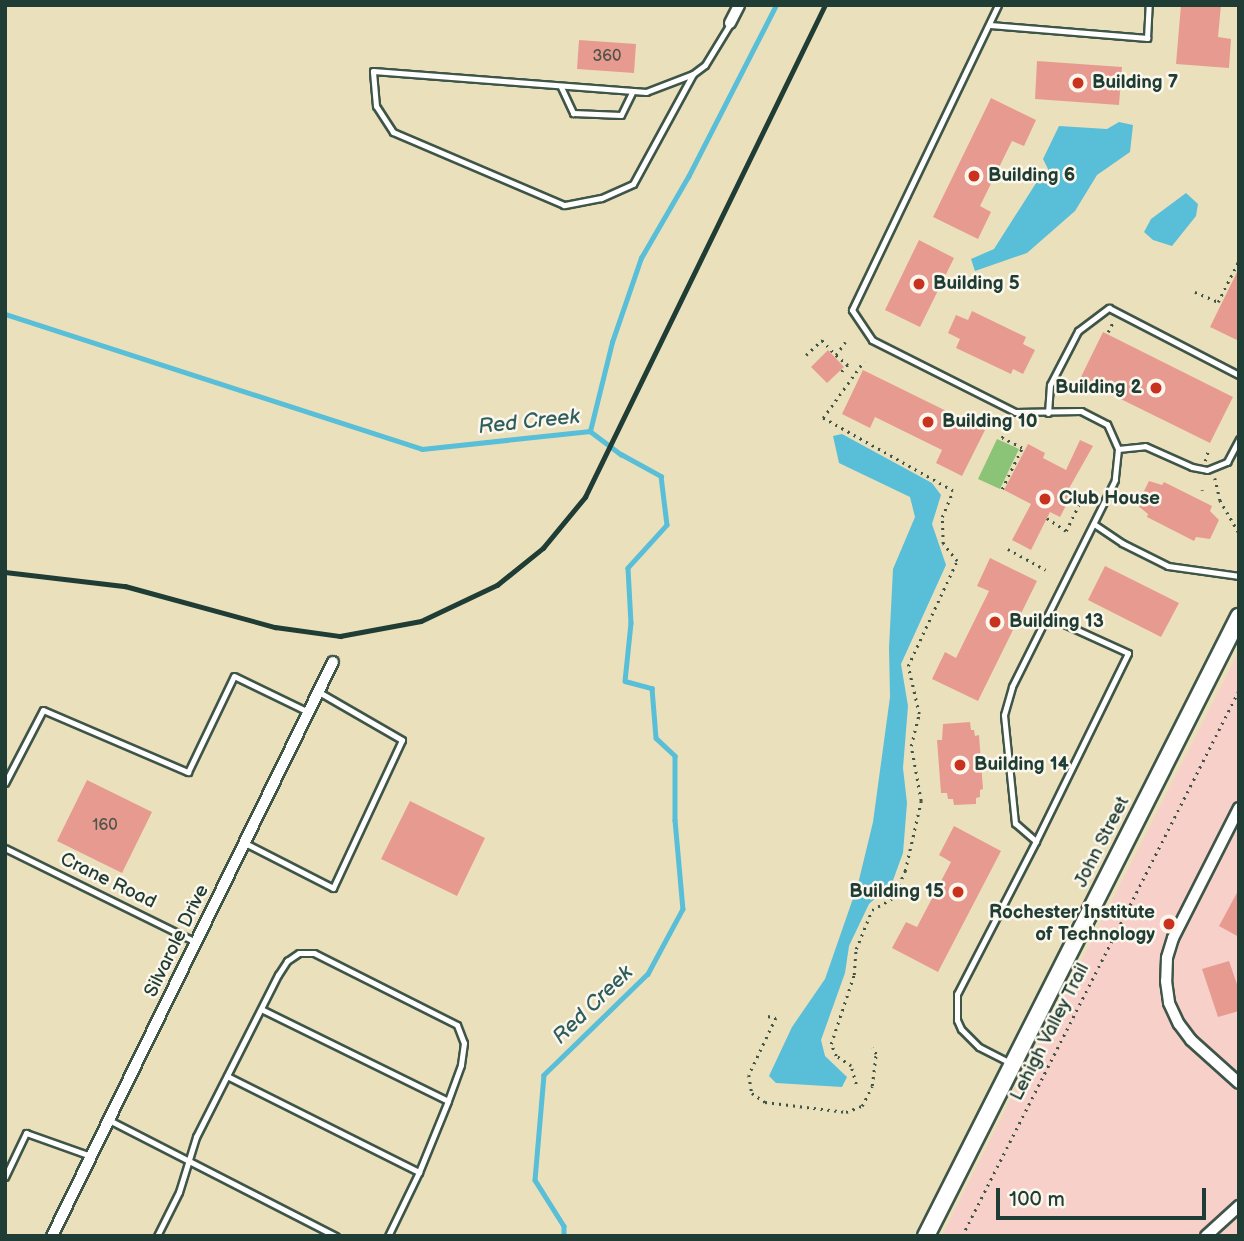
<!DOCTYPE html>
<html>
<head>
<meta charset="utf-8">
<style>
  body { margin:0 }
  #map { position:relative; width:1244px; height:1241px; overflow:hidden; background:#ebe0bc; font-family:"Balsamiq Sans",sans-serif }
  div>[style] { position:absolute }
  .built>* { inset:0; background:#f7d0ca }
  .green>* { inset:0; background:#8bc377 }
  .water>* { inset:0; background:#59bed7 }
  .stream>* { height:4.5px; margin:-2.25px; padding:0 2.25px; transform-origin:2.25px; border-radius:2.25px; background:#59bed7 }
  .building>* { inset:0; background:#e79b90 }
  .path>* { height:2.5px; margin-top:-1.25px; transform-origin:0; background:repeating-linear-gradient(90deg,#3e5548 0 2px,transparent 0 7px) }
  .roads { filter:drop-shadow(2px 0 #3e5548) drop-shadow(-2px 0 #3e5548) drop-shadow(0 2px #3e5548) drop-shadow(0 -2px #3e5548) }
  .lane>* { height:5px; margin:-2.5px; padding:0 2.5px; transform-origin:2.5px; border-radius:2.5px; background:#fff }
  .street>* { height:10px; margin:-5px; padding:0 5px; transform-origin:5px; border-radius:5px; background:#fff }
  .secondary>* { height:16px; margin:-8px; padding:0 8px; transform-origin:8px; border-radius:8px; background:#fff }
  .rail>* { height:4.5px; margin:-2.25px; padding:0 2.25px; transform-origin:2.25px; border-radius:2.25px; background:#1f3d34 }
  .dots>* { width:19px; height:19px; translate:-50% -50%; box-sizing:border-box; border:4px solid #fbf7ec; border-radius:50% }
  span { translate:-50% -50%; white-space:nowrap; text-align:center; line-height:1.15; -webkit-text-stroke:5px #fbf7ec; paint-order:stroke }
  .number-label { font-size:16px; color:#51544b }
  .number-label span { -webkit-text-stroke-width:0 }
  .poi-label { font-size:19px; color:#1f3d34; font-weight:700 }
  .left { translate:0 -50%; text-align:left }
  .right { translate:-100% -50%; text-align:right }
  .street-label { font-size:19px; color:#1f3d34 }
  .water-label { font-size:21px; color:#2e5d5d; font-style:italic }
  .frame { position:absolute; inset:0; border:7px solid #1f3d34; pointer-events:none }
  .scale { position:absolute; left:996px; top:1188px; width:210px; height:32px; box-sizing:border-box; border:4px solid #1f3d34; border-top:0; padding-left:9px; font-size:21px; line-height:24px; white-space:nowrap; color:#1f3d34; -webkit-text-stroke:5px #fbf7ec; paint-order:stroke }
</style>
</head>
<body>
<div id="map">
  <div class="built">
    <div style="clip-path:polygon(1239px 651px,1239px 1236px,942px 1236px,961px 1197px)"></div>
  </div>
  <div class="green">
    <div style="clip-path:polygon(997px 439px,1019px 449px,1000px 489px,978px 479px)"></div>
  </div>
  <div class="water">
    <div style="clip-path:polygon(1119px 122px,1133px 125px,1130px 152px,1097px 175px,1075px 211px,1027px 253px,975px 271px,971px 259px,994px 249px,1038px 180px,1048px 183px,1052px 177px,1043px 159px,1059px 126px,1107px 129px)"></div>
    <div style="clip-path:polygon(1186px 193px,1198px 204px,1196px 216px,1172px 246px,1153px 240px,1144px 232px,1151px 219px)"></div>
    <div style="clip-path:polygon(842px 434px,932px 483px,941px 495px,932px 524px,946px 565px,901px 664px,908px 706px,903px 768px,907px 803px,903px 853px,892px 883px,869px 904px,849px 946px,845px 973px,821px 1040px,825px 1056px,847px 1077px,842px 1087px,776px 1083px,769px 1076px,792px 1027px,825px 979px,858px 884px,873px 822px,890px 697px,889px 648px,893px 569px,915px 517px,910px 497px,839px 463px,833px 436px)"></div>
  </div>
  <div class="stream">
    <div style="left:5px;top:314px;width:438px;rotate:17.9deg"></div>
    <div style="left:422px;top:449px;width:169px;rotate:-6.1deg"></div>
    <div style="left:590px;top:431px;width:39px;rotate:37deg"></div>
    <div style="left:621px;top:454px;width:46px;rotate:28.8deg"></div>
    <div style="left:661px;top:476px;width:49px;rotate:83deg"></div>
    <div style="left:667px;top:525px;width:58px;rotate:132.2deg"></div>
    <div style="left:628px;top:568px;width:55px;rotate:86.9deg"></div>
    <div style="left:631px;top:623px;width:58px;rotate:95.9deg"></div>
    <div style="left:625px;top:681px;width:28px;rotate:15deg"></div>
    <div style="left:652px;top:688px;width:50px;rotate:85.4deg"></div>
    <div style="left:656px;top:738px;width:26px;rotate:43deg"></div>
    <div style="left:675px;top:756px;width:64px;rotate:90deg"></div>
    <div style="left:675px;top:820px;width:89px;rotate:84.9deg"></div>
    <div style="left:683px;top:909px;width:74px;rotate:118.3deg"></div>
    <div style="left:648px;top:974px;width:145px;rotate:135.8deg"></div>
    <div style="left:544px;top:1075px;width:105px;rotate:94.9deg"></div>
    <div style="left:535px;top:1180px;width:54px;rotate:57.8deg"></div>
    <div style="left:564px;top:1226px;width:10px;rotate:90deg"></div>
    <div style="left:590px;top:431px;width:92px;rotate:-76.1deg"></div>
    <div style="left:612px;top:342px;width:89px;rotate:-71deg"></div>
    <div style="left:641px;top:258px;width:94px;rotate:-59.9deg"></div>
    <div style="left:688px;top:177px;width:193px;rotate:-62.9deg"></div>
  </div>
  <div class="building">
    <div style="clip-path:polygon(1181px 5px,1221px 5px,1218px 37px,1231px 39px,1229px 68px,1176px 64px)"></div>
    <div style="clip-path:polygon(579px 40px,636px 44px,634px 73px,577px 69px)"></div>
    <div style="clip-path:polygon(1037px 61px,1122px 67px,1119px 105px,1035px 99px)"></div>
    <div style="clip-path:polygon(991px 98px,1036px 120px,1024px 146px,1012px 141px,980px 206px,991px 212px,978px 239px,933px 217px)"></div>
    <div style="clip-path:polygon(919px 240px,954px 258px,920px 327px,885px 310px)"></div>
    <div style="clip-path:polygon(1239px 268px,1239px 341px,1210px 327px)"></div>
    <div style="clip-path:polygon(972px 311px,1026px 337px,1023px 344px,1035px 350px,1023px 374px,1013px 369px,1011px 374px,956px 348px,960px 339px,948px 333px,956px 315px,968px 320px)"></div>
    <div style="clip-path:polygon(1103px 332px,1233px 397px,1210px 443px,1080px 379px)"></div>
    <div style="clip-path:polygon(828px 350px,844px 367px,827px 383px,811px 367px)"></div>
    <div style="clip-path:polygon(863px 370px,985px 430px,962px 476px,936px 463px,942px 450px,875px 417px,870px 428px,842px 414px)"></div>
    <div style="clip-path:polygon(1080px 440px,1093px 446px,1067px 492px,1072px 494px,1060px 517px,1050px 512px,1031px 550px,1012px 540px,1031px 504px,1004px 490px,1028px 444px,1045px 453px,1043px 458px,1066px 470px)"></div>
    <div style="clip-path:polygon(1149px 481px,1162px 485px,1164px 482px,1212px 506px,1210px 511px,1219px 520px,1210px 539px,1196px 537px,1194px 541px,1147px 517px,1148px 514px,1137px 505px)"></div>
    <div style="clip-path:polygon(990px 558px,1037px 581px,978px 701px,932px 679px,945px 652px,956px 658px,989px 591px,977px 586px)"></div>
    <div style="clip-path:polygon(1105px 566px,1179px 603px,1161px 637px,1088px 600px)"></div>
    <div style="clip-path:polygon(970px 722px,971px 730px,974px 730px,975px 736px,979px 735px,983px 789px,980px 790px,980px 797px,976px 798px,976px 804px,954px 805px,953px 799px,948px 799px,947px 793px,941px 793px,937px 740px,942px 740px,943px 724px)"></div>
    <div style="clip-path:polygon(87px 780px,152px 812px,122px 873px,57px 841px)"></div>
    <div style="clip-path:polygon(410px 801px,485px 838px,457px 896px,381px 859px)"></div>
    <div style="clip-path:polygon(954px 826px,1001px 851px,938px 972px,892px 948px,906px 922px,917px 927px,951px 862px,939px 855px)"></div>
    <div style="clip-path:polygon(1239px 889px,1239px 937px,1219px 926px)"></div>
    <div style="clip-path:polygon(1229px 961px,1239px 990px,1239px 1011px,1218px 1017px,1202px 969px)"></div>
  </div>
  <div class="path">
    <div style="left:1195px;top:292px;width:25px;rotate:23deg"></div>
    <div style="left:1218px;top:302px;width:47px;rotate:-63.4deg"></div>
    <div style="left:1108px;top:332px;width:13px;rotate:-63deg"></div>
    <div style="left:806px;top:355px;width:22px;rotate:-43deg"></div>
    <div style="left:822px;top:340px;width:21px;rotate:47deg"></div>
    <div style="left:836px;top:355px;width:16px;rotate:-55deg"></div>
    <div style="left:836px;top:355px;width:16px;rotate:40deg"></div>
    <div style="left:848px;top:365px;width:12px;rotate:132deg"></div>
    <div style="left:1205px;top:461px;width:10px;rotate:-73deg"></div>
    <div style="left:1215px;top:478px;width:23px;rotate:77deg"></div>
    <div style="left:1220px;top:500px;width:38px;rotate:60deg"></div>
    <div style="left:1002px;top:489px;width:46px;rotate:-64deg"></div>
    <div style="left:1022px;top:448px;width:22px;rotate:-153deg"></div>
    <div style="left:1002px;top:438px;width:8px;rotate:-67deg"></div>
    <div style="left:1202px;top:491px;width:1px;rotate:-90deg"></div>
    <div style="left:1047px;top:518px;width:23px;rotate:34deg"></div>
    <div style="left:1066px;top:531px;width:32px;rotate:-64deg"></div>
    <div style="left:1008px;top:549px;width:43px;rotate:28.9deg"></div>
    <div style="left:768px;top:1016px;width:8px;rotate:14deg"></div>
    <div style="left:776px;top:1018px;width:63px;rotate:115.3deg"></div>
    <div style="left:749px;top:1075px;width:18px;rotate:81deg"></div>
    <div style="left:752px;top:1093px;width:16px;rotate:35deg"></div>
    <div style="left:765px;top:1102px;width:82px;rotate:7deg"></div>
    <div style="left:846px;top:1112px;width:17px;rotate:-21deg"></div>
    <div style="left:862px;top:1106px;width:22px;rotate:-63deg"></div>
    <div style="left:872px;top:1086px;width:32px;rotate:-83deg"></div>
    <div style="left:876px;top:1054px;width:7px;rotate:-117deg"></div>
    <div style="left:856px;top:1084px;width:19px;rotate:-106deg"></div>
    <div style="left:851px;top:1066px;width:18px;rotate:-146deg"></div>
    <div style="left:836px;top:1056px;width:13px;rotate:-113deg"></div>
    <div style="left:831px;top:1044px;width:73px;rotate:-71.6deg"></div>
    <div style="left:854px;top:975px;width:26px;rotate:-86deg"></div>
    <div style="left:856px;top:949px;width:42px;rotate:-67.7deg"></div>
    <div style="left:872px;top:910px;width:24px;rotate:-30deg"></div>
    <div style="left:893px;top:898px;width:30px;rotate:-66deg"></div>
    <div style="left:905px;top:871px;width:72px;rotate:-77.1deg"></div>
    <div style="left:921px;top:801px;width:56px;rotate:-100.3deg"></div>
    <div style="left:911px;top:746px;width:33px;rotate:-76deg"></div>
    <div style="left:919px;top:714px;width:49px;rotate:-102.9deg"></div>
    <div style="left:908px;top:666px;width:116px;rotate:-65deg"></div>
    <div style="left:957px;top:561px;width:22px;rotate:-129deg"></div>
    <div style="left:943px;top:544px;width:27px;rotate:-92deg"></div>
    <div style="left:942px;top:517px;width:28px;rotate:-67deg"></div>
    <div style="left:953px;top:491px;width:149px;rotate:-150.7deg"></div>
    <div style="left:823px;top:418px;width:70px;rotate:-54.3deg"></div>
    <div style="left:962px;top:1236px;width:612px;rotate:-63.1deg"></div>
  </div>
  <div class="roads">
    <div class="lane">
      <div style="left:998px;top:5px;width:338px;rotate:115.6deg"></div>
      <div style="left:852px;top:310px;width:36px;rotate:56deg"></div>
      <div style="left:872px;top:340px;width:160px;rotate:26.7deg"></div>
      <div style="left:1015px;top:412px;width:66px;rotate:-0.9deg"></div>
      <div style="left:1081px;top:411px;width:29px;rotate:27deg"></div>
      <div style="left:1107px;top:424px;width:27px;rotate:66deg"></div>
      <div style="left:1118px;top:449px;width:31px;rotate:96deg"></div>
      <div style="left:1115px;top:480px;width:231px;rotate:116.5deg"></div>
      <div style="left:1012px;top:687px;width:29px;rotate:106deg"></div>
      <div style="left:1004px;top:715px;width:109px;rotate:84.2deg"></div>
      <div style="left:1015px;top:823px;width:28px;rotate:41deg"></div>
      <div style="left:1036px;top:841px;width:172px;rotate:117.3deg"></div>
      <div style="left:957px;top:994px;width:26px;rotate:90deg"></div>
      <div style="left:957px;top:1020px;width:10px;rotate:66deg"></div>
      <div style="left:961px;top:1029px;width:25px;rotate:45deg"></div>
      <div style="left:979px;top:1047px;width:35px;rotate:27deg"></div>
      <div style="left:990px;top:25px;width:158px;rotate:4.7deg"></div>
      <div style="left:1147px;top:38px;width:33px;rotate:-87deg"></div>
      <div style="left:693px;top:74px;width:125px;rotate:118.6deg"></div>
      <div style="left:633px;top:184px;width:35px;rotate:156deg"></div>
      <div style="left:601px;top:198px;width:38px;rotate:169deg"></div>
      <div style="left:564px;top:205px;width:186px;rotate:-156.9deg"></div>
      <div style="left:393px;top:132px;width:31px;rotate:-123deg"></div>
      <div style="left:376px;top:106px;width:35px;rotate:-95deg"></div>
      <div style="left:373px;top:71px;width:274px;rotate:4.4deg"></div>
      <div style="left:646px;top:92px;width:50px;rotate:-21deg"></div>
      <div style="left:693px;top:74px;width:15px;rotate:-37deg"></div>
      <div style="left:705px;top:65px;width:48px;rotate:-58.6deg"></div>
      <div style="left:561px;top:87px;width:29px;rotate:65deg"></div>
      <div style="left:573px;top:113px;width:48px;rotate:2.4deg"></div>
      <div style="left:621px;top:115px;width:25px;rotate:-64deg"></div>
      <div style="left:1048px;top:413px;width:28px;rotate:-86deg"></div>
      <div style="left:1050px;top:385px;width:61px;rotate:-62.6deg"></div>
      <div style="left:1078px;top:331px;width:39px;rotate:-37deg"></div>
      <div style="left:1109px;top:308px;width:146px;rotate:27.3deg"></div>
      <div style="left:1118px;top:449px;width:27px;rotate:-6deg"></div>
      <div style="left:1145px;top:446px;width:51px;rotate:24.1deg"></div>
      <div style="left:1192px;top:467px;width:15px;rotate:11deg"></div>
      <div style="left:1207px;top:470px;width:22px;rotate:-22deg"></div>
      <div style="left:1227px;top:462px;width:26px;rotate:-62deg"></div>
      <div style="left:1094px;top:524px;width:34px;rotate:34deg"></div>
      <div style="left:1122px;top:543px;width:51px;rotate:26.6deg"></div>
      <div style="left:1168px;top:566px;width:72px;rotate:8deg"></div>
      <div style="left:5px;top:783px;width:82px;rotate:-62.5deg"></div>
      <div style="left:43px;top:710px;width:158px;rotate:23.2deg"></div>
      <div style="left:188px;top:772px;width:106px;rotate:-64.4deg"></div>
      <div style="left:234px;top:676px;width:82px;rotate:25.9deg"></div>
      <div style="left:1036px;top:841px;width:209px;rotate:-63.9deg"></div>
      <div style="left:1128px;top:653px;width:87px;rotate:-155.5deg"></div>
      <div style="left:245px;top:843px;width:99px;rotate:27.1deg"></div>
      <div style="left:333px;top:888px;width:163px;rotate:-65deg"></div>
      <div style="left:402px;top:740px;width:96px;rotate:-150deg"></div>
      <div style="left:5px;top:848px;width:213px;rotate:26.2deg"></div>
      <div style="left:261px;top:1009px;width:208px;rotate:26.2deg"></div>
      <div style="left:227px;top:1076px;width:215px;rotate:26.6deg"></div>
      <div style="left:109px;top:1120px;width:255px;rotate:27.1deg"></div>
      <div style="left:5px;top:1177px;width:49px;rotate:-64.5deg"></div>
      <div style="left:26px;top:1133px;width:69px;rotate:19.5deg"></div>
      <div style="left:157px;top:1236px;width:49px;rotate:-63.4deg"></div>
      <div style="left:179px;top:1192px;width:58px;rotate:-72.8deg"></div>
      <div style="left:196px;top:1137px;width:182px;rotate:-63.2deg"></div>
      <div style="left:278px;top:975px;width:17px;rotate:-57deg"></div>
      <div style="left:287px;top:961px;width:14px;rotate:-34deg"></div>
      <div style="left:299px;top:953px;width:15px"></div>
      <div style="left:314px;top:953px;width:160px;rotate:26.7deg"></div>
      <div style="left:457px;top:1025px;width:19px;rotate:69deg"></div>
      <div style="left:464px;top:1043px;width:22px;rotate:98deg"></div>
      <div style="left:461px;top:1065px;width:38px;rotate:110deg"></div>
      <div style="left:448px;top:1101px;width:77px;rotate:112.2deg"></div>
      <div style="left:419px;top:1172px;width:71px;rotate:115.8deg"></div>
    </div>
    <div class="street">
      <div style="left:730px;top:23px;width:20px;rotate:-63deg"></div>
      <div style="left:1239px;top:808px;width:146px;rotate:116.9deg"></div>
      <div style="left:1173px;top:938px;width:21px;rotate:107deg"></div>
      <div style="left:1167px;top:958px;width:23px;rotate:92deg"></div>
      <div style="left:1166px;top:981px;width:22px;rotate:82deg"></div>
      <div style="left:1169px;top:1003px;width:23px;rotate:65deg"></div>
      <div style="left:1179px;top:1024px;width:20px;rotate:53deg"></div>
      <div style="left:1191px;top:1040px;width:64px;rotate:41.9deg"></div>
      <div style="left:52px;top:1236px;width:639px;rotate:-63.92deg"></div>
      <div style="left:1206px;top:1236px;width:45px;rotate:-42.3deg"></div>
    </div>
    <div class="secondary">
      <div style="left:926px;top:1236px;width:694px;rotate:-63.18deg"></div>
    </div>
  </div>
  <div class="rail">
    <div style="left:5px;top:572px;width:121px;rotate:6.7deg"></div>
    <div style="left:125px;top:586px;width:156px;rotate:15.3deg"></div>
    <div style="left:275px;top:627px;width:66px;rotate:7.9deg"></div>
    <div style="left:340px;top:636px;width:82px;rotate:-10.5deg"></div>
    <div style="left:421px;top:621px;width:84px;rotate:-25.3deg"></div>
    <div style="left:497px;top:585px;width:59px;rotate:-38.8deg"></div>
    <div style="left:543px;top:548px;width:66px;rotate:-50.5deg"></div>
    <div style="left:585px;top:497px;width:547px;rotate:-64deg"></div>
  </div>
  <div class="dots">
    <div style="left:1078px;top:83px;background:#c8321e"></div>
    <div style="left:974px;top:176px;background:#c8321e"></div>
    <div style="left:919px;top:284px;background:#c8321e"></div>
    <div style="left:1156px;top:388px;background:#c8321e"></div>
    <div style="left:928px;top:422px;background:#c8321e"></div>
    <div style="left:1045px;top:499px;background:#c8321e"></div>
    <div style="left:995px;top:622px;background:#c8321e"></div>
    <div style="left:960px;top:765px;background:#c8321e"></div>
    <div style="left:958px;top:892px;background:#c8321e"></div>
    <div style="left:1169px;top:924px;background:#c8321e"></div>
  </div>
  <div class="number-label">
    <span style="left:607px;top:57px">360</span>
    <span style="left:105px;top:826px">160</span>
  </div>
  <div class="poi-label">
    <span class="left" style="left:1092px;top:83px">Building 7</span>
    <span class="left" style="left:988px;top:176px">Building 6</span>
    <span class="left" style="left:933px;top:284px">Building 5</span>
    <span class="right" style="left:1142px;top:388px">Building 2</span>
    <span class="left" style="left:942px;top:422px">Building 10</span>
    <span class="left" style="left:1059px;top:499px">Club House</span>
    <span class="left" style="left:1009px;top:622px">Building 13</span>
    <span class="left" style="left:974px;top:765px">Building 14</span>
    <span class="right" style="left:944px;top:892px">Building 15</span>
    <span class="right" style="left:1155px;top:924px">Rochester Institute<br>of Technology</span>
  </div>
  <div class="street-label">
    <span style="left:1102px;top:842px;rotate:-63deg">John Street</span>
    <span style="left:108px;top:881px;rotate:26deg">Crane Road</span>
    <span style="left:177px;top:941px;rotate:-64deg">Silvarole Drive</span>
    <span style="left:1050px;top:1032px;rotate:-63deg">Lehigh Valley Trail</span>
  </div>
  <div class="water-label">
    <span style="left:529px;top:422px;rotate:-6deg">Red Creek</span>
    <span style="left:593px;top:1005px;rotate:-44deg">Red Creek</span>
  </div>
  <div class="frame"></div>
  <div class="scale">100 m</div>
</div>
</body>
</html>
